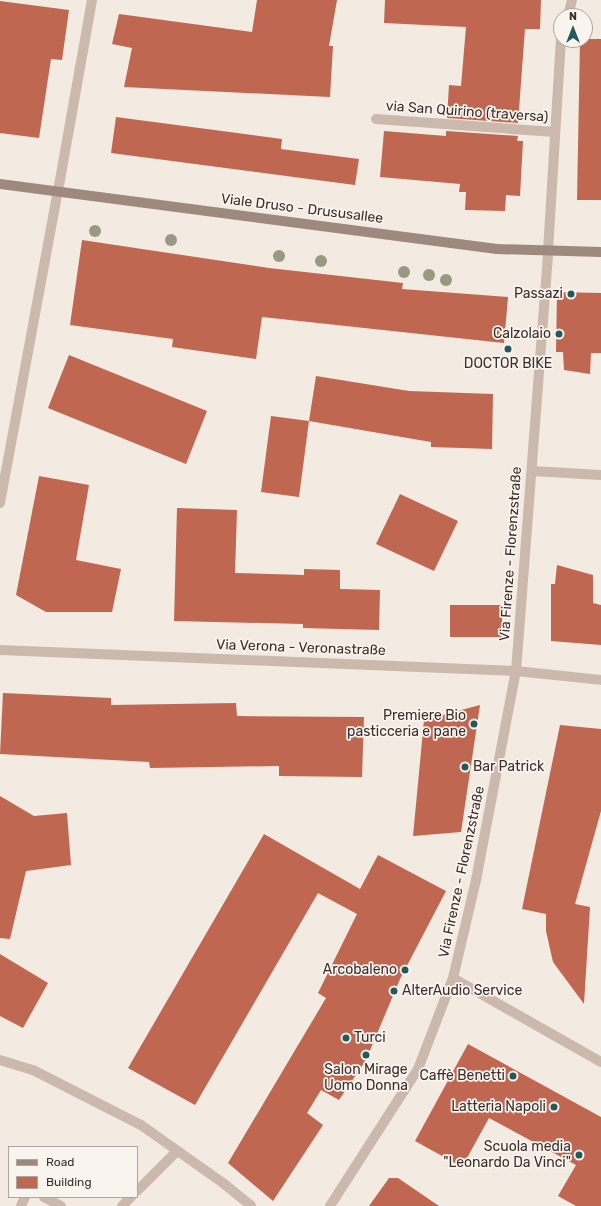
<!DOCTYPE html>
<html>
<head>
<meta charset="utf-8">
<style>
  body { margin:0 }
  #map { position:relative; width:601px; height:1206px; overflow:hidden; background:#f3eae2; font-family:Rubik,sans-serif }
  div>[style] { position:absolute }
  .building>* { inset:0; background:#c06752 }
  .service>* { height:10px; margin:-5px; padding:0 5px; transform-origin:5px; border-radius:5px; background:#cbb9ad }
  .minor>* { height:10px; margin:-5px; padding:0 5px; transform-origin:5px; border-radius:5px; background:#cbb9ad }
  .tertiary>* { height:10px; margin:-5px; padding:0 5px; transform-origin:5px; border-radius:5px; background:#cbb9ad }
  .secondary>* { height:10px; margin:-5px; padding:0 5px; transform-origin:5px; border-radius:5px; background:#9e897f }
  .trees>* { width:12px; height:12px; margin:-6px; border-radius:50%; background:#979980 }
  .dots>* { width:11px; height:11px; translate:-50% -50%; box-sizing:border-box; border:2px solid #faf4ee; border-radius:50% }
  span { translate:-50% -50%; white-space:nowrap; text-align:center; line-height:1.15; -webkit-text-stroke:3.5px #faf4ee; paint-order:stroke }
  .street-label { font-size:14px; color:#3a2f2c }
  .poi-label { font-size:14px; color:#3a2f2c }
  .right { translate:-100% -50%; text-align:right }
  .left { translate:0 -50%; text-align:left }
  .legend { position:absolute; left:8px; top:1146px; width:130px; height:52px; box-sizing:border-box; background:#faf4ee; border:1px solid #ada5a0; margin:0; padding:5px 7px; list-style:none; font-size:12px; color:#3a2f2c }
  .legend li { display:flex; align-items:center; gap:8px; height:20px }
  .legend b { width:20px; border:1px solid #ada5a0 }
  .north { position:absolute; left:553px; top:8px; width:40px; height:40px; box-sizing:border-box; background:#faf4ee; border:1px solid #ada5a0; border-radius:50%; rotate:0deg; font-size:11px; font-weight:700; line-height:16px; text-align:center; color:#3a2f2c }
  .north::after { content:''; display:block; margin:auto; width:14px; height:18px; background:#23595a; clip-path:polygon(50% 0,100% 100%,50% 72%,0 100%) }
</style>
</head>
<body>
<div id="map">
  <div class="building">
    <div style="clip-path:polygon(257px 0,337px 0,329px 46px,333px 46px,330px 97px,124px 87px,132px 48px,112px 44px,119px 14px,252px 32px)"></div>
    <div style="clip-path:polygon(385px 0,541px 0,540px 29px,525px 29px,518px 123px,447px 118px,449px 85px,461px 86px,466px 27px,384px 23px)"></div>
    <div style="clip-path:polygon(0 1px,69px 10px,62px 60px,51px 59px,39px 138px,0 133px)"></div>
    <div style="clip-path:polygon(585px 39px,601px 39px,601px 200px,577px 200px,580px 40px)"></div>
    <div style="clip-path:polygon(116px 117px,282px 139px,281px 149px,359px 159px,355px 185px,111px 153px)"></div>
    <div style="clip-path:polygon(384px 131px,446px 136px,446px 131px,518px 136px,517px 141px,523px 141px,520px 196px,506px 195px,505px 211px,465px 210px,466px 192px,459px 192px,460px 184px,380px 177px)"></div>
    <div style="clip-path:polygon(82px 240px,269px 268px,403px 283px,402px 289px,508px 297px,504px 343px,262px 317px,256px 359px,172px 347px,173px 339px,70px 325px)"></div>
    <div style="clip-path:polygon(557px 292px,601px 293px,601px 353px,591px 353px,590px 374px,564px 370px,563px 352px,556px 352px)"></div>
    <div style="clip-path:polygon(69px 355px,207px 411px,186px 464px,48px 408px)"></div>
    <div style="clip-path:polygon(316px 376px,409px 391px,493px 394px,492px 449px,431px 447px,431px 442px,309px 421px)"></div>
    <div style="clip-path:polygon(271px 416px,309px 421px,299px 497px,261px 492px)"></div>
    <div style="clip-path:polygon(39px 476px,89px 485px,76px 560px,121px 569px,112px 612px,46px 612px,16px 595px)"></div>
    <div style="clip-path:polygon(400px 494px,458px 521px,434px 571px,376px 544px)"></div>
    <div style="clip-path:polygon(177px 508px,237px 510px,235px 573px,304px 575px,304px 569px,340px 570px,340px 589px,380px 590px,379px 630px,303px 628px,303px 624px,174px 621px)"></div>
    <div style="clip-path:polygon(557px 565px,593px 575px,593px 603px,601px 605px,601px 645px,551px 641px,551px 584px,555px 584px)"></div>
    <div style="clip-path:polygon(450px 605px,502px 605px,502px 637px,450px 637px)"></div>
    <div style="clip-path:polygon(3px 693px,111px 698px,111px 705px,236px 703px,237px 716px,364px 717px,362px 777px,279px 776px,279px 766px,150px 768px,149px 762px,0 754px)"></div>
    <div style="clip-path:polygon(480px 705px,461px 832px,413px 836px,424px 720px)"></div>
    <div style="clip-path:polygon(560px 725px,601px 729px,601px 811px,575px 904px,590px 907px,584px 1004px,553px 962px,546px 931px,546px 914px,522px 909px)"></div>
    <div style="clip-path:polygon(0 796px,34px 816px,67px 813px,71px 865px,26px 871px,10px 939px,0 938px)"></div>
    <div style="clip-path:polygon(264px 834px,360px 889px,378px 855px,446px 891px,400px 979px,366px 1060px,339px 1100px,321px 1090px,307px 1113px,323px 1125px,273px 1201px,228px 1163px,326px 998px,318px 993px,357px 914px,318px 893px,195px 1105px,128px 1068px)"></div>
    <div style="clip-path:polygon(0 954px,48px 983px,23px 1028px,0 1016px)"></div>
    <div style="clip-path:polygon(468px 1044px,601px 1117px,601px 1206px,576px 1206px,558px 1196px,576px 1165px,489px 1118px,462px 1167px,415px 1141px)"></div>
    <div style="clip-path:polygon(389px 1178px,398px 1178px,439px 1206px,369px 1206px)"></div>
  </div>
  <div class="service">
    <div style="left:58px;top:191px;width:194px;rotate:-79.9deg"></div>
    <div style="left:532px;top:471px;width:69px;rotate:3.3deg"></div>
    <div style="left:137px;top:1191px;width:57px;rotate:-45deg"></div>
    <div style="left:44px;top:1197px;width:19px;rotate:28deg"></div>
    <div style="left:21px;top:1206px;width:10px;rotate:-66deg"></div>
    <div style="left:122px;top:1206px;width:13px;rotate:-45deg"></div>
  </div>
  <div class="minor">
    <div style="left:568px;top:16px;width:16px;rotate:-76deg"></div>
    <div style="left:376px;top:119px;width:179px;rotate:4.2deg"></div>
    <div style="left:548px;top:251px;width:211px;rotate:-86.5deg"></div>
    <div style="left:0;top:503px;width:317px;rotate:-79.5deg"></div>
    <div style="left:0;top:650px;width:516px;rotate:2.33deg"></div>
    <div style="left:516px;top:671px;width:85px;rotate:6deg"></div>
    <div style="left:453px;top:978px;width:170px;rotate:29.6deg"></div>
    <div style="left:0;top:1060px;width:34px;rotate:17deg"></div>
    <div style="left:33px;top:1070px;width:121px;rotate:27deg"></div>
    <div style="left:141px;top:1125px;width:100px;rotate:35.3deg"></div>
    <div style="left:223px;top:1183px;width:36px;rotate:39deg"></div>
  </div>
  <div class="tertiary">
    <div style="left:330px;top:1206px;width:163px;rotate:-57.3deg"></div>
    <div style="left:418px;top:1069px;width:97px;rotate:-69deg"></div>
    <div style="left:453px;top:978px;width:101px;rotate:-76.8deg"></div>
    <div style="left:476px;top:880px;width:213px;rotate:-79.2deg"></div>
    <div style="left:516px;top:671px;width:421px;rotate:-85.6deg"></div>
  </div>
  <div class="secondary">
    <div style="left:0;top:184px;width:501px;rotate:7.45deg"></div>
    <div style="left:497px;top:249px;width:104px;rotate:1.7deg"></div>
  </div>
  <div class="trees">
    <div style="left:95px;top:231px"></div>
    <div style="left:171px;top:240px"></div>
    <div style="left:279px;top:256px"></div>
    <div style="left:321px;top:261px"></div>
    <div style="left:404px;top:272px"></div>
    <div style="left:429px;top:275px"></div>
    <div style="left:446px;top:280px"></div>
  </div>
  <div class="dots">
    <div style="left:571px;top:294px;background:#23595a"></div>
    <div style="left:559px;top:334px;background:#23595a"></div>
    <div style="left:508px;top:349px;background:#23595a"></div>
    <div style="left:474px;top:724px;background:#23595a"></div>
    <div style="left:465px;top:767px;background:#23595a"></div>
    <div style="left:405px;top:970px;background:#23595a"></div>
    <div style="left:394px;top:991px;background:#23595a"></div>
    <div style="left:346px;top:1038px;background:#23595a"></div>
    <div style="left:366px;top:1055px;background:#23595a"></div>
    <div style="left:513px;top:1076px;background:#23595a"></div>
    <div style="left:554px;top:1107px;background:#23595a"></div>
    <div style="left:579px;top:1155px;background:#23595a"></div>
  </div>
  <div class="street-label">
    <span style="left:467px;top:112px;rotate:4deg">via San Quirino (traversa)</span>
    <span style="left:302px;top:209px;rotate:7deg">Viale Druso - Drususallee</span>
    <span style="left:511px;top:554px;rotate:-86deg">Via Firenze - Florenzstraße</span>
    <span style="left:301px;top:648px;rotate:2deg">Via Verona - Veronastraße</span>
    <span style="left:462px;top:872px;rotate:-78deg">Via Firenze - Florenzstraße</span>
  </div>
  <div class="poi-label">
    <span class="right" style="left:563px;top:294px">Passazi</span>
    <span class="right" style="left:551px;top:334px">Calzolaio</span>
    <span style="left:508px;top:364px">DOCTOR BIKE</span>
    <span class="right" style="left:466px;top:724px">Premiere Bio<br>pasticceria e pane</span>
    <span class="left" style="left:473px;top:767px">Bar Patrick</span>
    <span class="right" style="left:397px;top:970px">Arcobaleno</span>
    <span class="left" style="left:402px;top:991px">AlterAudio Service</span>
    <span class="left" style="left:354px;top:1038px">Turci</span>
    <span style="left:366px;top:1078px">Salon Mirage<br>Uomo Donna</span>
    <span class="right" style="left:505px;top:1076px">Caffè Benetti</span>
    <span class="right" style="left:546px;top:1107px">Latteria Napoli</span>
    <span class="right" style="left:571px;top:1155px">Scuola media<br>"Leonardo Da Vinci"</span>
  </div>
  <ul class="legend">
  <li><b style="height:5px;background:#9e897f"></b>Road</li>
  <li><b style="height:11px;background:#c06752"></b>Building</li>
  </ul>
  <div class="north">N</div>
</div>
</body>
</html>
